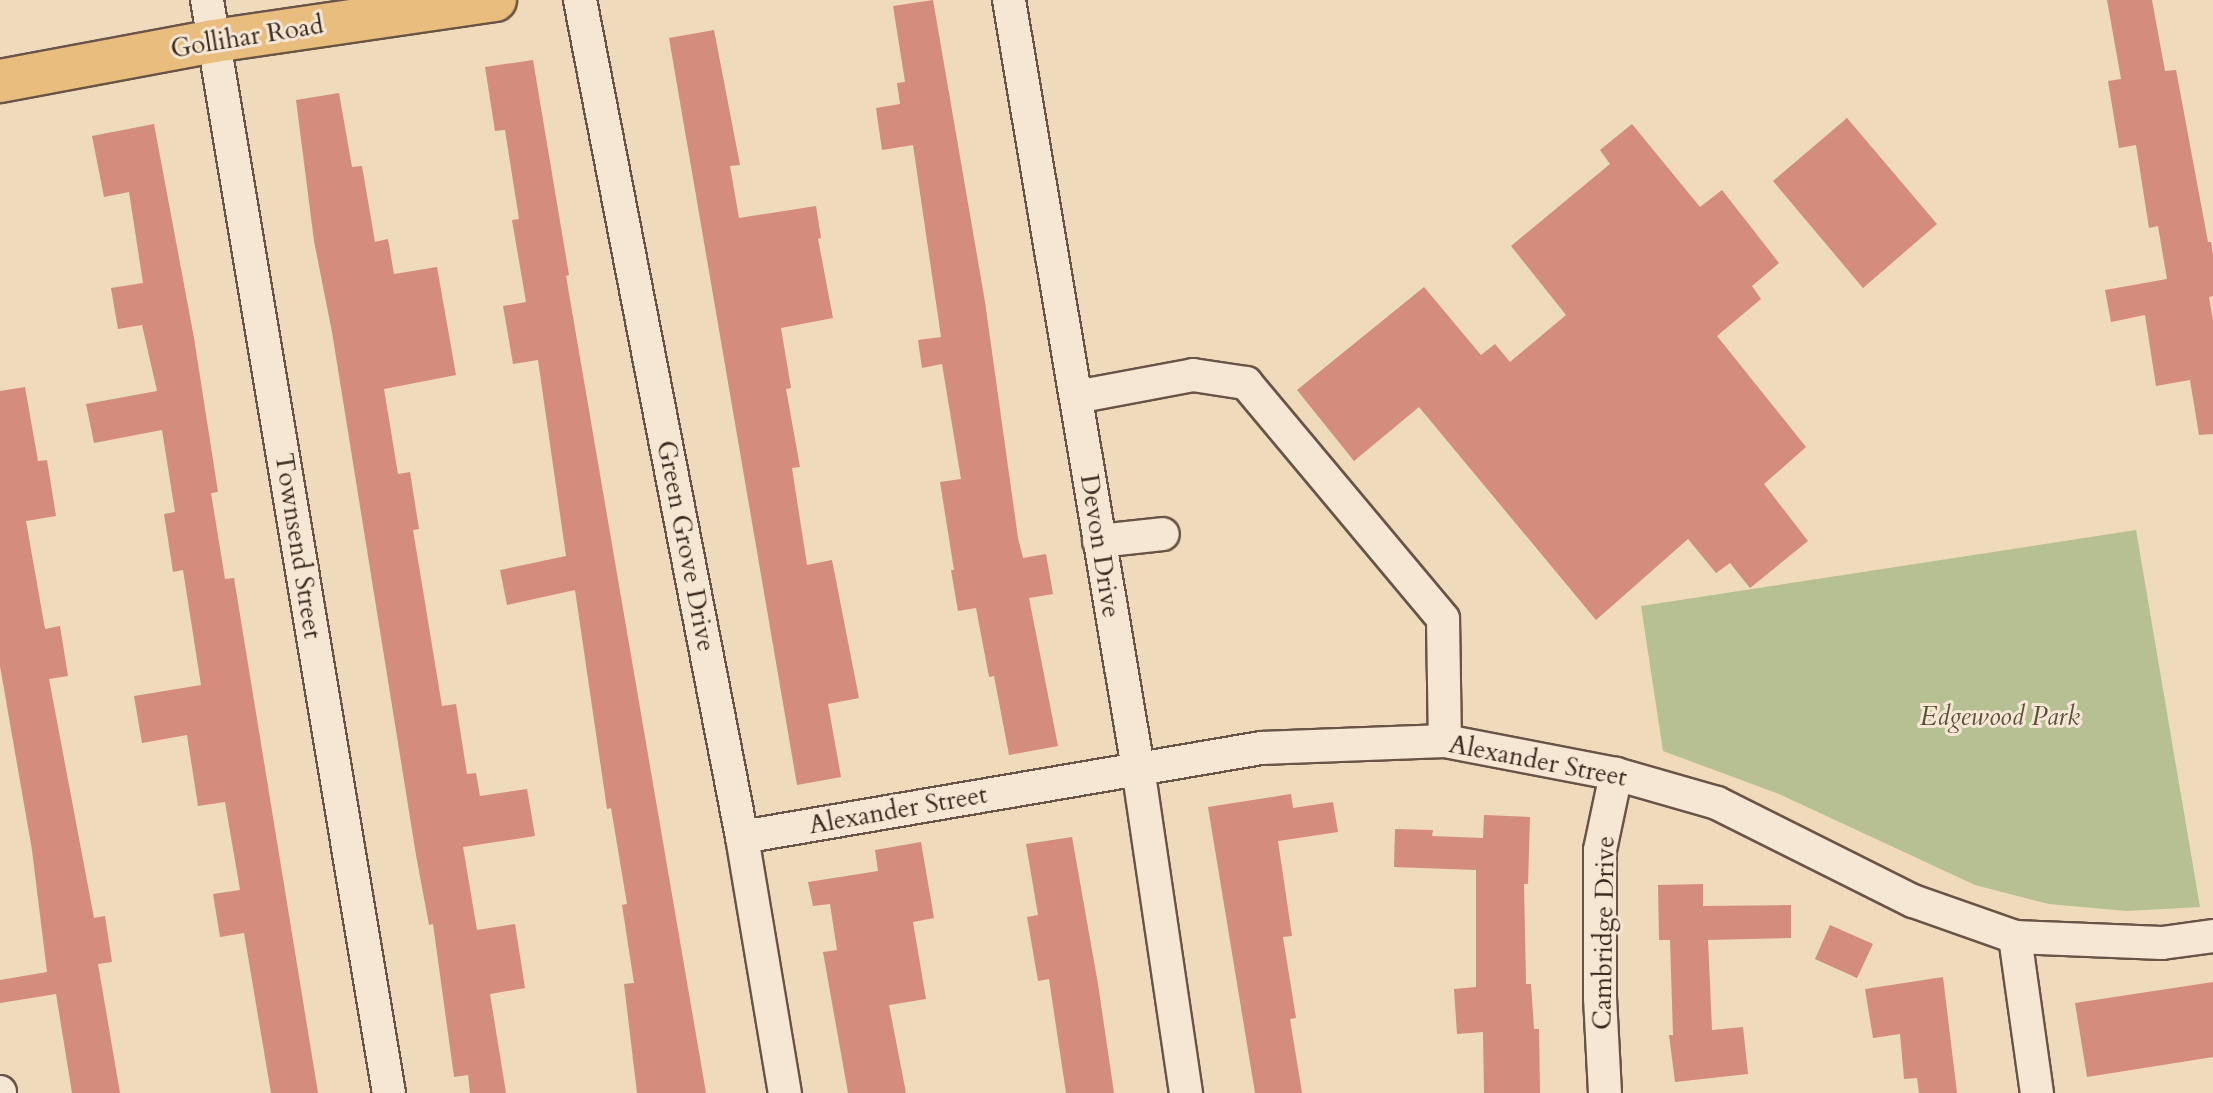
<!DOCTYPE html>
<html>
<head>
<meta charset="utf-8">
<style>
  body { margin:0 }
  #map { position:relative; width:2213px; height:1093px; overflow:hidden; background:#efdabb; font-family:Cardo,serif }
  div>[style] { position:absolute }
  .green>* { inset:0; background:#b6c092 }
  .building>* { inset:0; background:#d48c7c }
  .roads { filter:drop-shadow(2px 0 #695447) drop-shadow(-2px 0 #695447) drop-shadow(0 2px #695447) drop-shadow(0 -2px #695447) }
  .minor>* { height:32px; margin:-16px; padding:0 16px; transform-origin:16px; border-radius:16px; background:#f5e7d3 }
  .major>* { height:42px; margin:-21px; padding:0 21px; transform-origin:21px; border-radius:21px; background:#e8bd7e }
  span { translate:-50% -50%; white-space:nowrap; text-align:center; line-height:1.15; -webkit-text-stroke:6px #f5e7d3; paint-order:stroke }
  .street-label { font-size:26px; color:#3c2820 }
  .park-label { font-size:26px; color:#5a4e3c; font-style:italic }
</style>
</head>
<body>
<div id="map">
  <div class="green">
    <div style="clip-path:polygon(2136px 530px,2200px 907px,2127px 911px,2049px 904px,1975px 885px,1779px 794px,1663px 751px,1641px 606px)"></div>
  </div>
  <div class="building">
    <div style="clip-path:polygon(933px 0,985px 302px,1018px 538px,1023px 558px,1046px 554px,1053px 594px,1029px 598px,1058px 746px,1009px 755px,994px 676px,989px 677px,976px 608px,958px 611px,951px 570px,954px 570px,940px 482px,961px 479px,942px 364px,922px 368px,918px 340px,941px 337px,913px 145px,882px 150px,876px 108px,900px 104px,897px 83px,905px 82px,893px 6px)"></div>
    <div style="clip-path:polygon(2107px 0,2152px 0,2165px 71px,2176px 70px,2208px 242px,2211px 242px,2213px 255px,2213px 296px,2209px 297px,2213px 321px,2213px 434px,2199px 435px,2190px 380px,2156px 386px,2145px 315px,2111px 322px,2105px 290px,2167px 279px,2158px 226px,2149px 228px,2136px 145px,2119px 148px,2108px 81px,2121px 79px)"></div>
    <div style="clip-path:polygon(714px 30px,740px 165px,730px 166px,739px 218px,816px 206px,821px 238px,818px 239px,833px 318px,781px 328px,791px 388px,786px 389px,800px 467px,792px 468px,807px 565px,832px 560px,859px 698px,828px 704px,841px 777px,797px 785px,669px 38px)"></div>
    <div style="clip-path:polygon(533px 60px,569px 275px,566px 276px,706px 1093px,637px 1093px,624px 984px,634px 983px,622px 905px,627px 904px,611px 808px,607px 809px,575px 590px,507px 605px,500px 570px,566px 556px,538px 360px,513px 364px,503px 306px,526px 302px,512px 220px,519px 219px,505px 130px,495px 131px,485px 67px)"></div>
    <div style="clip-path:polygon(339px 93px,352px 167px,362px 166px,375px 242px,388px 239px,394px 274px,437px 267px,456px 375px,384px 389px,398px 474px,410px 472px,419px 529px,413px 530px,442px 706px,456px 704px,467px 774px,476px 773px,480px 796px,527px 789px,535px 836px,463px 847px,477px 930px,515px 924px,525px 988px,490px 994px,506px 1093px,470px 1093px,468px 1075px,454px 1077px,433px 924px,429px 925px,416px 855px,332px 332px,314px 241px,296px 100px)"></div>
    <div style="clip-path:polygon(1847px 118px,1937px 224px,1863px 288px,1773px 181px)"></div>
    <div style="clip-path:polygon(154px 124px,194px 338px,218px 492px,211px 493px,225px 579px,234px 578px,318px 1093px,271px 1093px,244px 933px,220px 937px,213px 894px,240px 890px,225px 802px,198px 806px,187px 735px,142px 743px,134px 696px,201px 685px,183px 570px,173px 572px,164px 514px,175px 512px,162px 430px,94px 443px,86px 404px,157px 391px,142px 325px,118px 329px,111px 288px,143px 283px,129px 192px,104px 197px,92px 136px)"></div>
    <div style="clip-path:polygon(1632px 124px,1700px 207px,1722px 190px,1779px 263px,1752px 286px,1761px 299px,1717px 336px,1806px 447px,1764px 484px,1808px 541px,1750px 588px,1730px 563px,1716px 573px,1688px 539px,1596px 620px,1419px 407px,1354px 461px,1297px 390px,1424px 287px,1481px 355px,1495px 344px,1510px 362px,1566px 315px,1511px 246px,1610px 164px,1600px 150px)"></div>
    <div style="clip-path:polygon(25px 387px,38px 461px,47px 460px,56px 516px,26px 521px,45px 629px,60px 626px,68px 676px,49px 679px,94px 918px,105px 916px,112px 962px,98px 964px,120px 1093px,72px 1093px,56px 994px,0 1003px,0 980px,47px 972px,32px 850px,0 666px,0 391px)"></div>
    <div style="clip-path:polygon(1291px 794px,1293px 808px,1333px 802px,1338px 832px,1278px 841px,1292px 936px,1283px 937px,1296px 1018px,1290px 1019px,1302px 1093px,1255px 1093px,1208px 807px)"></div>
    <div style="clip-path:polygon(1484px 815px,1530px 817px,1528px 884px,1524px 884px,1526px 984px,1531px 984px,1534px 1029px,1539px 1029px,1540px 1093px,1484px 1093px,1483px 1032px,1457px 1034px,1454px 989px,1476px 987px,1476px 870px,1394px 867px,1395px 829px,1433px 830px,1432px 836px,1483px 838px)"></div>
    <div style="clip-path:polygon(1072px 837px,1098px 984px,1114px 1093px,1066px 1093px,1049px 979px,1038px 981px,1027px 917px,1038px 915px,1026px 844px)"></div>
    <div style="clip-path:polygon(921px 842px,934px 918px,913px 922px,926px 999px,889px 1005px,906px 1093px,848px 1093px,823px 952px,837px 950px,830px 904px,813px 906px,808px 882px,878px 871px,875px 850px)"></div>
    <div style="clip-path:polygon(1703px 884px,1703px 906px,1791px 905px,1791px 938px,1708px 940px,1712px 1030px,1743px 1027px,1748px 1074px,1675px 1082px,1669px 1035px,1673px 1035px,1670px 940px,1659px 940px,1658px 885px)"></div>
    <div style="clip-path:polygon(1830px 925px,1873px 944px,1857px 978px,1815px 959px)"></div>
    <div style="clip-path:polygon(1943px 977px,1957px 1093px,1919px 1093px,1917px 1078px,1904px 1079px,1900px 1034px,1873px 1038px,1865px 989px)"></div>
    <div style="clip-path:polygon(2213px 982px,2213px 1057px,2087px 1077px,2075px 1003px)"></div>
  </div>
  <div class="roads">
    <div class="minor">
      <div style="left:207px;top:0;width:1108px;rotate:80.55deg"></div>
      <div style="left:580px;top:0;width:853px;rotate:79.05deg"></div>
      <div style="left:742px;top:837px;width:260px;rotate:80.5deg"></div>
      <div style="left:1009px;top:0;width:779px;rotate:80.47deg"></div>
      <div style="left:1138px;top:768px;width:329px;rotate:81.6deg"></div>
      <div style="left:1076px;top:397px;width:119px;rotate:-10.6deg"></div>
      <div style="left:1193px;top:375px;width:54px;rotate:8.6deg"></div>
      <div style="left:1246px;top:383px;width:307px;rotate:50.1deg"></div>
      <div style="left:1443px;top:619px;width:122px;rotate:89.1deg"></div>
      <div style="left:1099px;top:541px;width:64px;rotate:-6.2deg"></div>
      <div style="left:742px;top:837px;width:527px;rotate:-9.73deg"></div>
      <div style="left:1261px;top:748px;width:184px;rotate:-2.2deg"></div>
      <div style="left:1445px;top:741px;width:174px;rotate:10.9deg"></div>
      <div style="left:1616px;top:774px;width:105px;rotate:16deg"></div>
      <div style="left:1717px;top:803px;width:219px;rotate:26.6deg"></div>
      <div style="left:1913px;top:901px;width:108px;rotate:19.4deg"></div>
      <div style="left:2015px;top:937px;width:147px;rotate:2.3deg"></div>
      <div style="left:2162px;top:943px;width:51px;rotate:-7.8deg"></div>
      <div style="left:2015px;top:937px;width:158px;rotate:82deg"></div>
      <div style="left:0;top:1092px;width:1px;rotate:90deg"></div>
      <div style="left:1605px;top:1093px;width:96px;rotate:-93deg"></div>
      <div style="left:1600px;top:997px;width:147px;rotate:-90deg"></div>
      <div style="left:1600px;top:850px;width:78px;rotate:-78.1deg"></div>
    </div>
    <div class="major">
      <div style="left:0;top:81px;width:218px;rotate:-10.6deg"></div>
      <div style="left:214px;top:41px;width:284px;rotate:-8.3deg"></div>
    </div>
  </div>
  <div class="street-label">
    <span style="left:247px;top:37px;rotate:-9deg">Gollihar Road</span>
    <span style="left:298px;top:546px;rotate:81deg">Townsend Street</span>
    <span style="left:686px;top:546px;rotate:79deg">Green Grove Drive</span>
    <span style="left:1100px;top:546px;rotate:81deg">Devon Drive</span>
    <span style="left:1538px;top:761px;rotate:11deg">Alexander Street</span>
    <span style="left:898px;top:810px;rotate:-10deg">Alexander Street</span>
    <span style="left:1604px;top:933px;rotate:-89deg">Cambridge Drive</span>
  </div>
  <div class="park-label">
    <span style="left:2000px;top:717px">Edgewood Park</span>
  </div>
</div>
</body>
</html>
